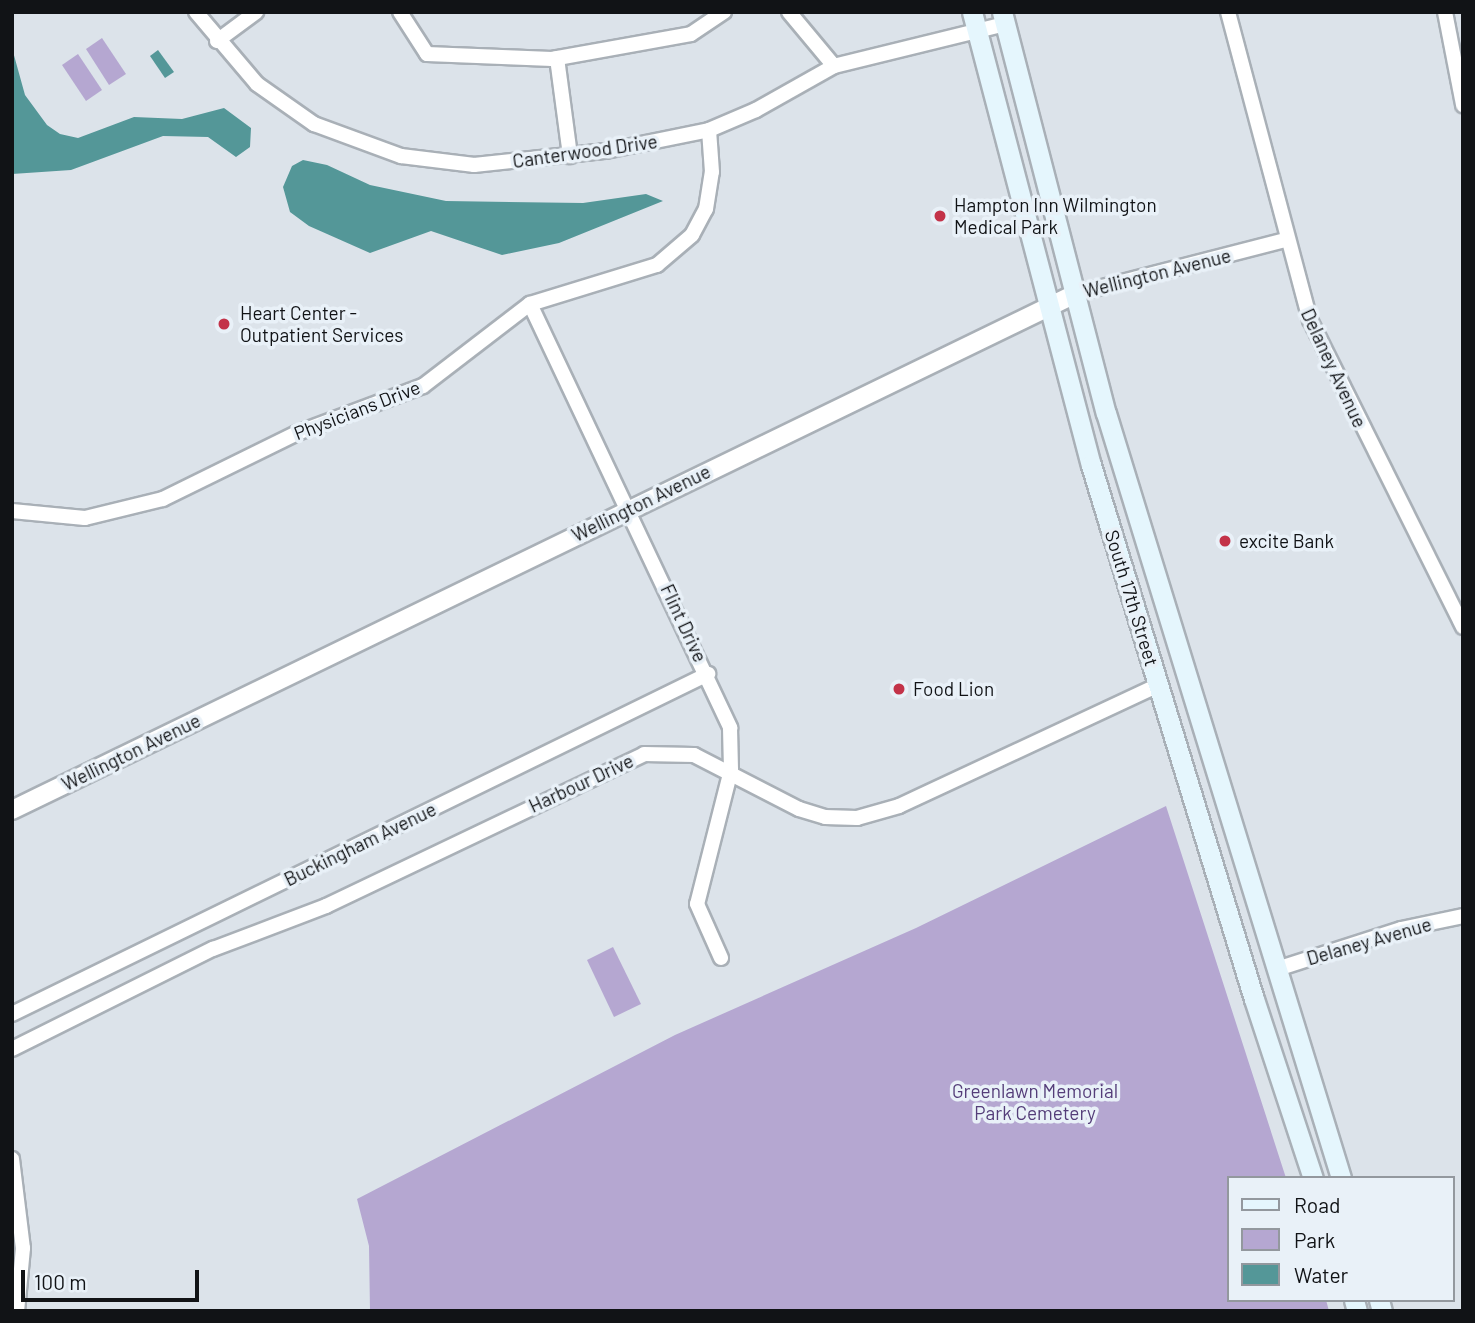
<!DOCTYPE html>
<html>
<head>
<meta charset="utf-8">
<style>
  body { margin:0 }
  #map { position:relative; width:1475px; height:1323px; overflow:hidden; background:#dce3ea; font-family:Barlow,sans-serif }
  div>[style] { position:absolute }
  .green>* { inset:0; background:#b5a7d1 }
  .water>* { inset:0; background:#549798 }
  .roads { filter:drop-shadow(2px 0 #a9b0b7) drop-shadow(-2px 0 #a9b0b7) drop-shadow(0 2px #a9b0b7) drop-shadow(0 -2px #a9b0b7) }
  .minor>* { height:14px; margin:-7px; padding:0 7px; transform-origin:7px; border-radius:7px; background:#fff }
  .tertiary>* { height:18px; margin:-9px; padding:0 9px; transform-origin:9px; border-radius:9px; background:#fff }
  .secondary>* { height:19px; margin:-9.5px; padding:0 9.5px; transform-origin:9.5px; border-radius:9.5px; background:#e5f6fd }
  .dots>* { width:19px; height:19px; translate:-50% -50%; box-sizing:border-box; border:4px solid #e9f1f8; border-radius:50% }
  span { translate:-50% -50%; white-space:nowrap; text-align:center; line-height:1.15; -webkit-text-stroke:7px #e9f1f8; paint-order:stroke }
  .street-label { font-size:19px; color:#111316 }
  .poi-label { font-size:19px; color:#111316 }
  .left { translate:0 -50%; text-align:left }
  .park-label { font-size:19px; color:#543d79 }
  .frame { position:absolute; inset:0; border:14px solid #111316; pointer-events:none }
  .legend { position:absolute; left:1227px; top:1176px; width:228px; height:126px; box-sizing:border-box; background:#e9f1f8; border:2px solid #93989e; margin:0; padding:9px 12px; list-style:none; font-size:21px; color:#111316 }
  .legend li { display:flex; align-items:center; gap:14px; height:35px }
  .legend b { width:35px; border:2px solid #93989e }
  .scale { position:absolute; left:21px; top:1270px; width:178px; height:32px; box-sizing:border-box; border:4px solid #111316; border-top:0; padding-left:9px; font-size:21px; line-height:24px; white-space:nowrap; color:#111316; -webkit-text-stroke:5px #e9f1f8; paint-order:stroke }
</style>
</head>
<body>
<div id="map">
  <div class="green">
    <div style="clip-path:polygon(102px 38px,126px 74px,109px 85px,86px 49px)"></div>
    <div style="clip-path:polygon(78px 54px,102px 90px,86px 101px,62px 65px)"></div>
    <div style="clip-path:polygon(1166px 806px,1286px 1178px,1228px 1178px,1228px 1300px,1326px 1300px,1329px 1311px,370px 1311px,369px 1246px,357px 1199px,675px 1035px,916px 928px)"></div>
    <div style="clip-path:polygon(613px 947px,641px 1004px,614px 1017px,587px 960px)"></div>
  </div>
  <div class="water">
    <div style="clip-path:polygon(12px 48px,25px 95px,47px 125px,60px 134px,78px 138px,134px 117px,182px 119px,224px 108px,251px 128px,250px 147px,236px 157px,208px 137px,163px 136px,71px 170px,12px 174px)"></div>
    <div style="clip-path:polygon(158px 50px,174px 72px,165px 78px,150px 56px)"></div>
    <div style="clip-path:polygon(303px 160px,327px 165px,370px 185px,446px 201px,583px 203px,646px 194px,663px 201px,559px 243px,502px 255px,431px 231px,370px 253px,309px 226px,290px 212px,283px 187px,292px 166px)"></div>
  </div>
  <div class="roads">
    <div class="minor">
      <div style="left:196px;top:12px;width:94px;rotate:49.7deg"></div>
      <div style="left:257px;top:84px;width:70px;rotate:35.1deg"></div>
      <div style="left:314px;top:124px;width:93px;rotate:20.2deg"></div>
      <div style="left:401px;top:156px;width:74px;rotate:7deg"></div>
      <div style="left:474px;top:165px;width:133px;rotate:-6.1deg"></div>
      <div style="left:606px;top:151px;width:105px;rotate:-11.5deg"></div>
      <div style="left:709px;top:130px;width:51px;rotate:-23.1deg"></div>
      <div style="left:756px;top:110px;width:90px;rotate:-29.4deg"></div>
      <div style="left:834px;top:66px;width:176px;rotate:-13.8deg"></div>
      <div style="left:400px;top:12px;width:50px;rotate:57.3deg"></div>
      <div style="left:427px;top:54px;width:125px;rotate:2.3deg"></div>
      <div style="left:552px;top:59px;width:141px;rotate:-10.2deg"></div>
      <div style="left:691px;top:34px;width:40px;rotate:-34deg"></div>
      <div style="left:789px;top:12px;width:70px;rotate:50.2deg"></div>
      <div style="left:1228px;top:12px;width:319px;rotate:75.1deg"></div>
      <div style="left:1310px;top:320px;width:343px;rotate:63.5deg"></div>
      <div style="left:1445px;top:12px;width:95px;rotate:79deg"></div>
      <div style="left:217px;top:41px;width:49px;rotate:-36.6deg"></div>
      <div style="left:557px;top:58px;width:99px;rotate:82.4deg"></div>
      <div style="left:1075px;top:294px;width:218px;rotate:-14.4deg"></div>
      <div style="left:530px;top:304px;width:469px;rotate:64.7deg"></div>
      <div style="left:730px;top:728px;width:42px;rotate:88.6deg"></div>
      <div style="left:731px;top:770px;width:138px;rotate:104.2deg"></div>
      <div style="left:697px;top:904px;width:59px;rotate:66deg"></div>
      <div style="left:12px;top:511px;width:73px;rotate:5.5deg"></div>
      <div style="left:85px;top:518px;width:80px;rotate:-13.7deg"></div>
      <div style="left:163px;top:499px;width:149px;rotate:-26.2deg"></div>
      <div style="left:297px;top:433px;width:134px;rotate:-20.5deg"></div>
      <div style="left:423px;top:386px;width:135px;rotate:-37.5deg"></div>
      <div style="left:530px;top:304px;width:133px;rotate:-17.1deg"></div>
      <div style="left:657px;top:265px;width:46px;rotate:-40.6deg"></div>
      <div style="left:692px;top:235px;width:30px;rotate:-62deg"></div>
      <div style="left:706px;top:209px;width:37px;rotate:-81deg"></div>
      <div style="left:712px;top:172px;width:42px;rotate:-94.1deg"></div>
      <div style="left:1277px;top:969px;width:130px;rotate:-17.9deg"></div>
      <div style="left:1401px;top:929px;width:63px;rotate:-11.8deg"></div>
      <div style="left:12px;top:1014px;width:775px;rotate:-26.04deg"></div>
      <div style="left:12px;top:1049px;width:225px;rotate:-26.5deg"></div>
      <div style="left:213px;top:949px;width:121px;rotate:-20.8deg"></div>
      <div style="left:326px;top:906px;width:352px;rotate:-25.5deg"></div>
      <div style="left:644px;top:754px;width:50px;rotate:1.1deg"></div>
      <div style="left:694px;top:755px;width:118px;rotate:27.2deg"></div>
      <div style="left:799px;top:809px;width:27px;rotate:17deg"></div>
      <div style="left:825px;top:817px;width:32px;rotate:2deg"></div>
      <div style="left:857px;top:818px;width:44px;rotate:-15.9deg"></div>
      <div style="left:899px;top:806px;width:286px;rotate:-25deg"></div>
      <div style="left:12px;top:1159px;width:90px;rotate:83deg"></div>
      <div style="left:23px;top:1248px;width:63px;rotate:95.4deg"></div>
    </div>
    <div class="tertiary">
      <div style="left:12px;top:810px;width:1182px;rotate:-25.89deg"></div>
    </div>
    <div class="secondary">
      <div style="left:972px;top:12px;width:468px;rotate:75.3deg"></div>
      <div style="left:1091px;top:465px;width:558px;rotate:73.03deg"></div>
      <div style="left:1254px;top:999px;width:188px;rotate:71.8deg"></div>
      <div style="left:1002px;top:12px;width:414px;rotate:75.5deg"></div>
      <div style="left:1106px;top:413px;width:800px;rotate:72.92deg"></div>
      <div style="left:1354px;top:1300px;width:11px;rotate:75deg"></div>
      <div style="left:1379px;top:1300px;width:11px;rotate:75deg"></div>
    </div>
  </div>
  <div class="dots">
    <div style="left:940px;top:216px;background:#c33349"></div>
    <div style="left:224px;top:324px;background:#c33349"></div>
    <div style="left:1225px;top:541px;background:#c33349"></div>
    <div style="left:899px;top:689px;background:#c33349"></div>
  </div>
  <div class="street-label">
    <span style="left:585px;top:151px;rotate:-8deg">Canterwood Drive</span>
    <span style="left:1157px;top:273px;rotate:-14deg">Wellington Avenue</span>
    <span style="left:1334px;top:368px;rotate:65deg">Delaney Avenue</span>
    <span style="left:357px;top:410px;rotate:-21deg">Physicians Drive</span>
    <span style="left:641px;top:503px;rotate:-26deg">Wellington Avenue</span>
    <span style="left:1132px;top:598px;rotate:73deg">South 17th Street</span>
    <span style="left:684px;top:623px;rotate:65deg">Flint Drive</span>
    <span style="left:131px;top:752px;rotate:-26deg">Wellington Avenue</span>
    <span style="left:581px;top:783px;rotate:-25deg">Harbour Drive</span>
    <span style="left:360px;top:844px;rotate:-26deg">Buckingham Avenue</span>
    <span style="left:1369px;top:941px;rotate:-16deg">Delaney Avenue</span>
  </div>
  <div class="poi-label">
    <span class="left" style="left:954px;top:216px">Hampton Inn Wilmington<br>Medical Park</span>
    <span class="left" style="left:240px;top:324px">Heart Center -<br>Outpatient Services</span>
    <span class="left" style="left:1239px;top:541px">excite Bank</span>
    <span class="left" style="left:913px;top:689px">Food Lion</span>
  </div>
  <div class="park-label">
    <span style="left:1035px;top:1102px">Greenlawn Memorial<br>Park Cemetery</span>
  </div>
  <div class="frame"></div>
  <ul class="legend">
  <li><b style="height:9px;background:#e5f6fd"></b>Road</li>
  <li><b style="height:19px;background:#b5a7d1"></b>Park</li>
  <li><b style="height:19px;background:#549798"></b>Water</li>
  </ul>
  <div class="scale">100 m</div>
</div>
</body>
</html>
